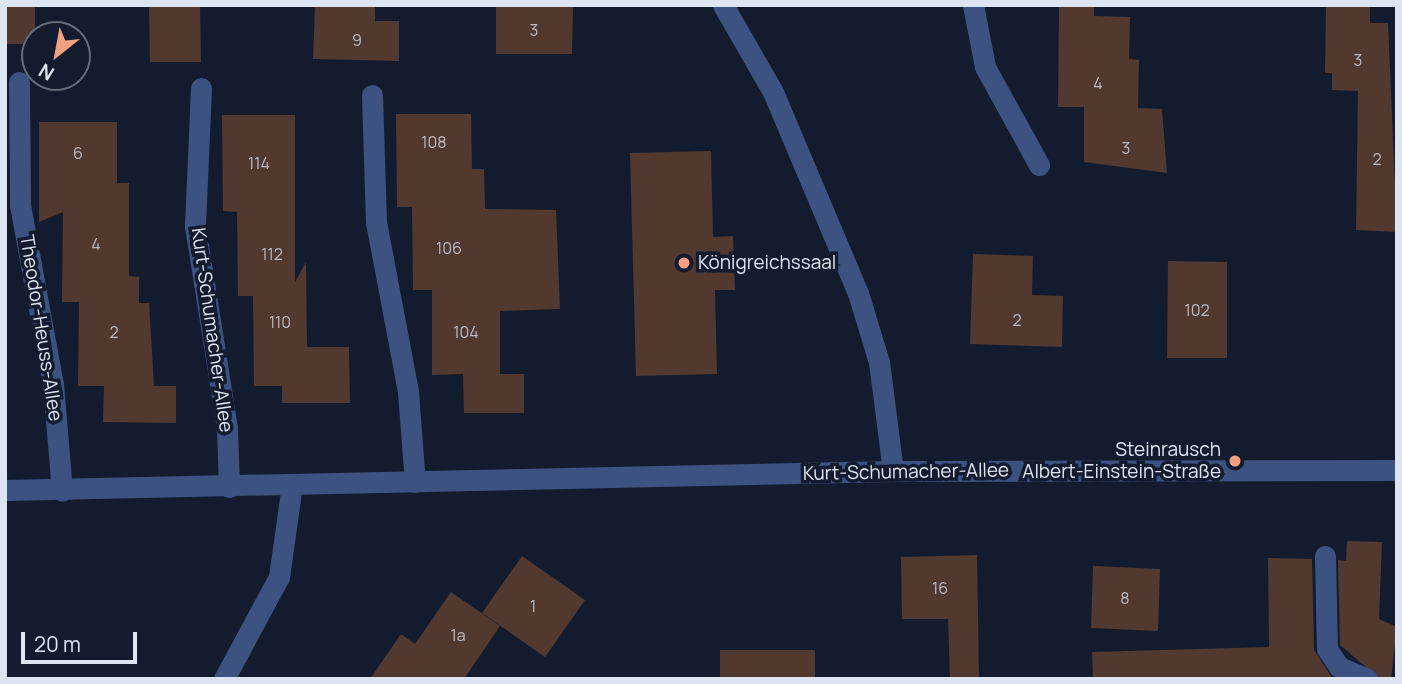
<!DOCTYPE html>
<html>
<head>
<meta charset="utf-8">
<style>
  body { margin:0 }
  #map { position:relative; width:1402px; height:684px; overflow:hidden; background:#131c2e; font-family:Manrope,sans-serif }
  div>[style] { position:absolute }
  .building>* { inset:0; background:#513930 }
  .minor>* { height:21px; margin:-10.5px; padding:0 10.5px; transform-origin:10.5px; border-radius:10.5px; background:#3c5381 }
  .dots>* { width:19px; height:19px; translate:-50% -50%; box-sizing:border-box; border:4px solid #131c2e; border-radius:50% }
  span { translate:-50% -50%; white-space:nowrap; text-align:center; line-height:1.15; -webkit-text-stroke:7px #131c2e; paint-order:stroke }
  .number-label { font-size:16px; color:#bbbac2 }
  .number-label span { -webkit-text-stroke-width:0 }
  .poi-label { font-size:19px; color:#dee5f2 }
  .left { translate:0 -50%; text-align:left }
  .right { translate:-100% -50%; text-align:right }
  .street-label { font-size:19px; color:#dee5f2 }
  .frame { position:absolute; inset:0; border:7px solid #dee5f2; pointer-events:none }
  .north { position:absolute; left:21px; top:21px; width:70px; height:70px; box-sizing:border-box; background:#131c2e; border:2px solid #646c7c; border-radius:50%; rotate:211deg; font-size:19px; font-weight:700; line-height:28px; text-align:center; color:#dee5f2 }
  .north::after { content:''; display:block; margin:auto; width:24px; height:32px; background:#f2a080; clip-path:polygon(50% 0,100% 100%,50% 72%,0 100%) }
  .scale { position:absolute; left:21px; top:632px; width:116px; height:32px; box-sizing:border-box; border:4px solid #dee5f2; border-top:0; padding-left:9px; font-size:21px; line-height:24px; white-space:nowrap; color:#dee5f2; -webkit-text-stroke:5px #131c2e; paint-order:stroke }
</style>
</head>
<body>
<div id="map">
  <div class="building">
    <div style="clip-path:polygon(149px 5px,200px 5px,201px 62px,150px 62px)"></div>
    <div style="clip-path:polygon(315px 5px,375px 5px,375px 21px,399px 21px,399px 61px,313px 59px)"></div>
    <div style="clip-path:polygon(496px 5px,573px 5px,572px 54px,496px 54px)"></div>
    <div style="clip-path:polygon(1059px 5px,1094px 5px,1094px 16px,1130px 17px,1129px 59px,1139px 60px,1138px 108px,1162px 109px,1167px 173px,1084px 162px,1084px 107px,1058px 107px)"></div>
    <div style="clip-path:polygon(1326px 5px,1370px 5px,1370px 23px,1388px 23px,1397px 232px,1356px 230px,1358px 91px,1332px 90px,1332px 73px,1325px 73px)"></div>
    <div style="clip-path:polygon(5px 7px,35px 7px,35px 44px,5px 44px)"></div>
    <div style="clip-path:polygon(396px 114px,471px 114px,472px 169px,484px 169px,485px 209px,556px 210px,560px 309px,500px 311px,500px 374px,524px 374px,524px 413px,464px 413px,463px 374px,432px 375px,432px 290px,413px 290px,412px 207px,397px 207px)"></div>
    <div style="clip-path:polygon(222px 115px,295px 115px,295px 282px,306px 262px,307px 347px,349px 347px,350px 403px,282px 403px,282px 386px,254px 386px,253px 296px,238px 296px,237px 212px,223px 211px)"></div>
    <div style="clip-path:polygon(39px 122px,117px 122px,117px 183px,129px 183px,129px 276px,139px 277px,139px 303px,149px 303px,154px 386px,176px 386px,176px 423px,103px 422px,104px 386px,78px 386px,79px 302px,62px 302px,63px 212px,39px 222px)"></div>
    <div style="clip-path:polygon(711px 151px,713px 237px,733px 236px,735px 290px,715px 290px,717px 374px,636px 376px,630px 153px)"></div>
    <div style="clip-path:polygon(973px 254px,1033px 256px,1032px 295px,1063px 296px,1062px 347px,970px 344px)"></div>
    <div style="clip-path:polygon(1168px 261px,1227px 262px,1227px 358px,1167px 358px)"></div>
    <div style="clip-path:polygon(1347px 541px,1382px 542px,1379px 619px,1397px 627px,1391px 679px,1380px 679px,1340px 645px,1338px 560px,1346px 561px)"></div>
    <div style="clip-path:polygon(977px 555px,979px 679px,950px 679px,948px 619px,902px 619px,901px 557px)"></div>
    <div style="clip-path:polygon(522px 556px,585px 600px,545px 657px,482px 613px)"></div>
    <div style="clip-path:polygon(1268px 558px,1312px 559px,1314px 650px,1333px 679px,1093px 679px,1092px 652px,1269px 647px)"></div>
    <div style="clip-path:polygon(1093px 566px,1160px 569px,1158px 631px,1091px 628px)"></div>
    <div style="clip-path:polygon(451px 592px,500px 626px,464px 679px,370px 679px,401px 634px,415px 644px)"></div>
    <div style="clip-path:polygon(720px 650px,815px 650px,815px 679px,720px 679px)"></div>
  </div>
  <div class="minor">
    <div style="left:723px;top:5px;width:100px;rotate:60.1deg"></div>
    <div style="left:773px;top:92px;width:218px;rotate:67.1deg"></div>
    <div style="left:858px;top:293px;width:72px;rotate:73.1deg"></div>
    <div style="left:879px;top:362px;width:110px;rotate:82.7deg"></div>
    <div style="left:973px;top:5px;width:63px;rotate:79deg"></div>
    <div style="left:985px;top:67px;width:112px;rotate:61.1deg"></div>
    <div style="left:19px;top:82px;width:123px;rotate:89.5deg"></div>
    <div style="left:20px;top:205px;width:182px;rotate:79.6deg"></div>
    <div style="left:53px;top:384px;width:107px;rotate:85.2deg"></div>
    <div style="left:201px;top:88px;width:138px;rotate:92.5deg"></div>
    <div style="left:195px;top:226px;width:205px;rotate:81deg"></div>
    <div style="left:227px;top:428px;width:59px;rotate:88.1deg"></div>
    <div style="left:372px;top:95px;width:127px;rotate:88.2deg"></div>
    <div style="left:376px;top:222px;width:173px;rotate:79.3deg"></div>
    <div style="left:408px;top:392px;width:90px;rotate:85.6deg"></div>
    <div style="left:5px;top:490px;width:888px;rotate:-1.23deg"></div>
    <div style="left:893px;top:471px;width:504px;rotate:-0.11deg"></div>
    <div style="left:1325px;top:556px;width:93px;rotate:88.8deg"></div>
    <div style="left:1327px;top:649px;width:22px;rotate:56deg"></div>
    <div style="left:1339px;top:667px;width:30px;rotate:23deg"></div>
    <div style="left:224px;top:679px;width:116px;rotate:-61.7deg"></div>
    <div style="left:279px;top:577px;width:93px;rotate:-82deg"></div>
  </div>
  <div class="dots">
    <div style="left:684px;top:263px;background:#f2a080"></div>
    <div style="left:1235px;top:461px;background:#f2a080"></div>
  </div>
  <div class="number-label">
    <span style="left:534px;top:30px">3</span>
    <span style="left:357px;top:40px">9</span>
    <span style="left:1358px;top:60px">3</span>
    <span style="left:1098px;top:83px">4</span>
    <span style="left:434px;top:142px">108</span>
    <span style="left:1126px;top:148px">3</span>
    <span style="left:78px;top:153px">6</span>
    <span style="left:1377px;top:159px">2</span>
    <span style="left:259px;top:163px">114</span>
    <span style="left:96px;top:244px">4</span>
    <span style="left:449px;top:248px">106</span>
    <span style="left:272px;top:254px">112</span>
    <span style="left:1197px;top:310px">102</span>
    <span style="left:1017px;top:320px">2</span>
    <span style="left:280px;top:322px">110</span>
    <span style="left:114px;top:332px">2</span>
    <span style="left:466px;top:332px">104</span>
    <span style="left:940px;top:588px">16</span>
    <span style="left:1125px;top:598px">8</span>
    <span style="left:533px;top:606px">1</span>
    <span style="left:458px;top:635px">1a</span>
  </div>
  <div class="poi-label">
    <span class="left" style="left:698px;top:263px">Königreichssaal</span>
    <span class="right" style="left:1221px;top:461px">Steinrausch<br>Albert-Einstein-Straße</span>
  </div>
  <div class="street-label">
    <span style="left:41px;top:328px;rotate:81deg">Theodor-Heuss-Allee</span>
    <span style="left:212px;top:330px;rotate:82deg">Kurt-Schumacher-Allee</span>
    <span style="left:906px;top:472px;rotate:-1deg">Kurt-Schumacher-Allee</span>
  </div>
  <div class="frame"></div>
  <div class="north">N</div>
  <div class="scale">20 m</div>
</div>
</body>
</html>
